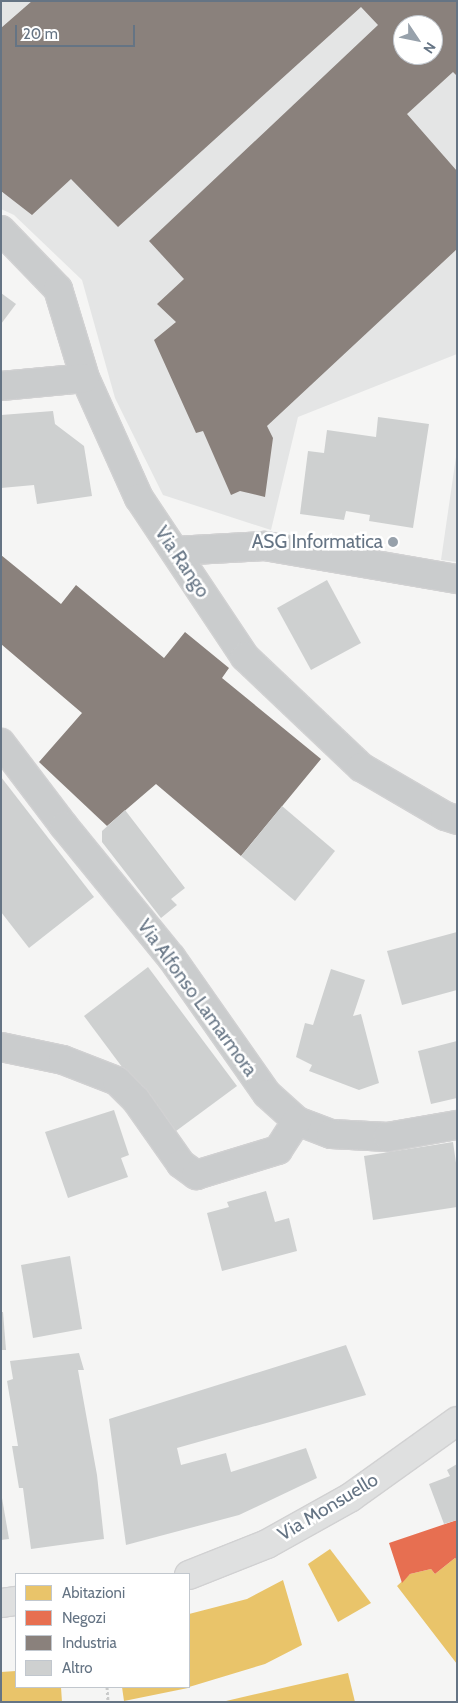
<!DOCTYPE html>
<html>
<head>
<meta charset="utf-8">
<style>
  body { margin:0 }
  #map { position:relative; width:458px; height:1703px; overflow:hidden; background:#f5f5f4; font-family:Cabin,sans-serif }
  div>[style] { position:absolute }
  .built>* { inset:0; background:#e4e5e5 }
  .homes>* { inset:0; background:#e9c46a }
  .shops>* { inset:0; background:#e76f51 }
  .industry>* { inset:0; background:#8a817c }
  .building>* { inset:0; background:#ced0d0 }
  .path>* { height:3px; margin-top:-1.5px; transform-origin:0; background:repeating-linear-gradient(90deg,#c9caca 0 2.5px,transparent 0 5px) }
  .roads { filter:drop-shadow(1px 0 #d1d1d2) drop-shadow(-1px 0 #d1d1d2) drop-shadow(0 1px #d1d1d2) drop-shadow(0 -1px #d1d1d2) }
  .minor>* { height:28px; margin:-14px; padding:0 14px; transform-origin:14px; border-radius:14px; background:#cacccd }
  .major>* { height:28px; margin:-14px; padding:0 14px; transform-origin:14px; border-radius:14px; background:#dfe0e0 }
  .dots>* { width:14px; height:14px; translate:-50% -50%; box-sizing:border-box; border:2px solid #fff; border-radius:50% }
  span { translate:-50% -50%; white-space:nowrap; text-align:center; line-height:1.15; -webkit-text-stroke:5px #fff; paint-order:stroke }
  .poi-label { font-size:19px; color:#657484 }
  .right { translate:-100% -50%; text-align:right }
  .street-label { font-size:19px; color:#657484 }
  .frame { position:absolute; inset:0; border:2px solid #657484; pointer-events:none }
  .legend { position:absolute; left:15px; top:1573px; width:175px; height:115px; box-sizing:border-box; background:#fff; border:1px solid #c1c7ce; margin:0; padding:6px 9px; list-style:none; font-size:15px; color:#657484 }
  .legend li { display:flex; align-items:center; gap:10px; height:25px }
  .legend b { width:25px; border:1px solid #c1c7ce }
  .north { position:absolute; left:393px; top:15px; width:50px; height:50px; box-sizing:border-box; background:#fff; border:1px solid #c1c7ce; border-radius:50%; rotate:124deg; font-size:14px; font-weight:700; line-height:20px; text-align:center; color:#657484 }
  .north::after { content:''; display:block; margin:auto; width:18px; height:22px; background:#97a1ab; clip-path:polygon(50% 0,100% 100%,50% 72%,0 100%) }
  .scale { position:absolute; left:15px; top:25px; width:120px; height:22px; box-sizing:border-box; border:2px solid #657484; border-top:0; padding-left:6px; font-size:15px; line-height:18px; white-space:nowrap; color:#657484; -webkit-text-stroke:4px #fff; paint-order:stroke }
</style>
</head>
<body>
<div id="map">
  <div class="built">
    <div style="clip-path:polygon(evenodd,1px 1px,457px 1px,457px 354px,298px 417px,271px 530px,163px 495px,115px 398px,82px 280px,14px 215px,1px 209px,1px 1px,403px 25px,433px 25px,433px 55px,403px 55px,403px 25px)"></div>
    <div style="clip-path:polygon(457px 450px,457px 562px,441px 560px)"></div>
  </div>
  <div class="homes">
    <div style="clip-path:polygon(330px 1549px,371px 1603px,338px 1622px,308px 1564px)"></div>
    <div style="clip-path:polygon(455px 1558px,457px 1560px,457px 1664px,397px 1586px,410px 1574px,431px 1569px,435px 1574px)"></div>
    <div style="clip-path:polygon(283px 1580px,302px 1645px,265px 1664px,189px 1687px,189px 1614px,247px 1599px)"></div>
    <div style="clip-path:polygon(16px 1671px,16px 1687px,61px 1687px,62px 1702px,1px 1702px,1px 1672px)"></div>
    <div style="clip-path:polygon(348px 1673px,355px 1702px,226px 1702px,226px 1701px)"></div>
    <div style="clip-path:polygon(122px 1687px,188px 1687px,188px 1688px,124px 1701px)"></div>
  </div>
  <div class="shops">
    <div style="clip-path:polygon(457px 1520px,457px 1560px,455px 1558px,435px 1574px,431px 1569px,410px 1574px,402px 1583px,389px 1543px)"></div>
  </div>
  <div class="industry">
    <div style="clip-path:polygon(evenodd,32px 1px,457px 1px,457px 76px,453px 72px,407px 114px,457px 171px,457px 249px,267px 426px,273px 438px,265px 497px,240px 491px,231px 495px,203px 431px,196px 433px,154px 340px,176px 322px,157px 304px,184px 279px,149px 241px,378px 25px,361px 7px,118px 227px,71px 179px,32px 215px,1px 191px,1px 28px,32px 1px,403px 25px,433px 25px,433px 55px,403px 55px,403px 25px)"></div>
    <div style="clip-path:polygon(1px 555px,61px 604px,76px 585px,164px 658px,185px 632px,229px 668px,222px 678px,321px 759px,241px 856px,156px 784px,107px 826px,39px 762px,82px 713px,1px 644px)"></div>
  </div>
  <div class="building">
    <div style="clip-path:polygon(1px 293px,16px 304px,1px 324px)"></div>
    <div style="clip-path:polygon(53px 411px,55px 424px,84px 446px,92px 496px,37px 504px,34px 485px,1px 488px,1px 415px)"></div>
    <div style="clip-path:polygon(378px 417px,429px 424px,413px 528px,369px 521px,370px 515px,346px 511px,344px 520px,300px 514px,308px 451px,324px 453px,327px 430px,376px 437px)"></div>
    <div style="clip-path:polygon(327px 580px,361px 643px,311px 670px,277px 608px)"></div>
    <div style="clip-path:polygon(1px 777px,94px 897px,29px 948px,1px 912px)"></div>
    <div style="clip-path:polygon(282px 806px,335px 851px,295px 901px,241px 856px)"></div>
    <div style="clip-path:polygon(125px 810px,185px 888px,171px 899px,177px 905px,161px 918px,102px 842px,102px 831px)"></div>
    <div style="clip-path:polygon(457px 932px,457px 990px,402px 1005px,387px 951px)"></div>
    <div style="clip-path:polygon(148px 967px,237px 1086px,172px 1134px,84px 1016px)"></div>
    <div style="clip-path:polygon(331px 969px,365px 980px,353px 1016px,361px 1014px,379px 1083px,359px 1090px,309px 1071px,312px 1065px,296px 1057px,305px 1023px,313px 1025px)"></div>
    <div style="clip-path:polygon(457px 1041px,457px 1098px,431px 1104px,418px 1051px)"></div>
    <div style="clip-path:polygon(114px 1110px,129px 1155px,121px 1158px,128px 1177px,68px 1198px,45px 1132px)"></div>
    <div style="clip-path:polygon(453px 1142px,457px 1170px,457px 1207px,373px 1220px,364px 1156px)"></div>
    <div style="clip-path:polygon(266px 1191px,275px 1222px,289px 1218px,297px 1251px,222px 1271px,207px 1213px,229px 1207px,227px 1202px)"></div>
    <div style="clip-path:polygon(70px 1256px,82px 1329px,33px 1338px,21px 1265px)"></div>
    <div style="clip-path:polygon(1px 1312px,3px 1312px,6px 1350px,1px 1350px)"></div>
    <div style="clip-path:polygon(346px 1345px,366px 1395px,177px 1448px,181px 1465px,226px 1453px,231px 1472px,306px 1448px,317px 1478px,239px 1515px,126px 1545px,109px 1419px)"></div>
    <div style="clip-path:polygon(79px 1353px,84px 1370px,78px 1370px,97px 1475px,104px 1539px,31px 1549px,23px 1488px,19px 1488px,12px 1446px,18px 1446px,7px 1381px,13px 1379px,10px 1361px)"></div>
    <div style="clip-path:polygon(457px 1464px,457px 1520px,444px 1524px,429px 1484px,450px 1476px,447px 1470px)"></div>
    <div style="clip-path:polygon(1px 1492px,9px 1539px,1px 1540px)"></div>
  </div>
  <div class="path">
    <div style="left:107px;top:1687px;width:15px;rotate:86deg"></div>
  </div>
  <div class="roads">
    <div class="minor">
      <div style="left:1px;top:230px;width:82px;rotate:46deg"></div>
      <div style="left:58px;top:289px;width:93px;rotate:73.1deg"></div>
      <div style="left:85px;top:378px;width:132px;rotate:65.8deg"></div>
      <div style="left:139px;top:498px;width:191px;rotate:56.3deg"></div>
      <div style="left:245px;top:657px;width:160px;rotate:43.5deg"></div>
      <div style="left:361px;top:767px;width:97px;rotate:30.3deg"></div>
      <div style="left:445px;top:816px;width:13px;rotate:18deg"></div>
      <div style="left:1px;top:386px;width:84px;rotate:-5.4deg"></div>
      <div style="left:175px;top:551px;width:90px;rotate:-3.2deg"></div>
      <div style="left:265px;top:546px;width:195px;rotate:9.8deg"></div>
      <div style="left:1px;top:743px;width:104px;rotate:52.8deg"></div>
      <div style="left:64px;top:826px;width:169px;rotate:50.8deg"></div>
      <div style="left:171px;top:957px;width:167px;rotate:55deg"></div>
      <div style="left:267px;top:1094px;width:40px;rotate:42deg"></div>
      <div style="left:297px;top:1121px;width:36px;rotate:21deg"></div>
      <div style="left:331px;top:1134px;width:57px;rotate:3deg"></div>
      <div style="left:388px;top:1137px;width:70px;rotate:-9.9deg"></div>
      <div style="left:1px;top:1047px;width:63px;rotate:11.8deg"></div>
      <div style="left:63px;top:1060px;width:58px;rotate:21.3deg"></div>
      <div style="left:117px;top:1081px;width:27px;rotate:45deg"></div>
      <div style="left:136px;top:1100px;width:78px;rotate:54.9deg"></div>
      <div style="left:181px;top:1164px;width:19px;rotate:36deg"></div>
      <div style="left:196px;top:1175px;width:86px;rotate:-17deg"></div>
      <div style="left:278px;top:1150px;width:35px;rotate:-57deg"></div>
    </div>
    <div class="major">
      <div style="left:189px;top:1575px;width:84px;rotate:-21.7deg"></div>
      <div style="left:267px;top:1544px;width:96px;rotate:-29.2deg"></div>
      <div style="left:351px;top:1497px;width:130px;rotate:-35.6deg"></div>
      <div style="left:1px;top:1603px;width:15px;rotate:-8deg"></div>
    </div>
  </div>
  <div class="dots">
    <div style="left:393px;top:542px;background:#97a1ab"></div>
  </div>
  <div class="poi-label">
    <span class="right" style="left:383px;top:542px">ASG Informatica</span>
  </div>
  <div class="street-label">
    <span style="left:182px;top:562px;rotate:56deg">Via Rango</span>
    <span style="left:197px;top:998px;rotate:54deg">Via Alfonso Lamarmora</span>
    <span style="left:328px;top:1507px;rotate:-31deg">Via Monsuello</span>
  </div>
  <div class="frame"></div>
  <ul class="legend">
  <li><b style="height:14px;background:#e9c46a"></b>Abitazioni</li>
  <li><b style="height:14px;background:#e76f51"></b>Negozi</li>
  <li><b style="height:14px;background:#8a817c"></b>Industria</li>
  <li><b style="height:14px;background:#ced0d0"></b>Altro</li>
  </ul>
  <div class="north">N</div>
  <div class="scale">20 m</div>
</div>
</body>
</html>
